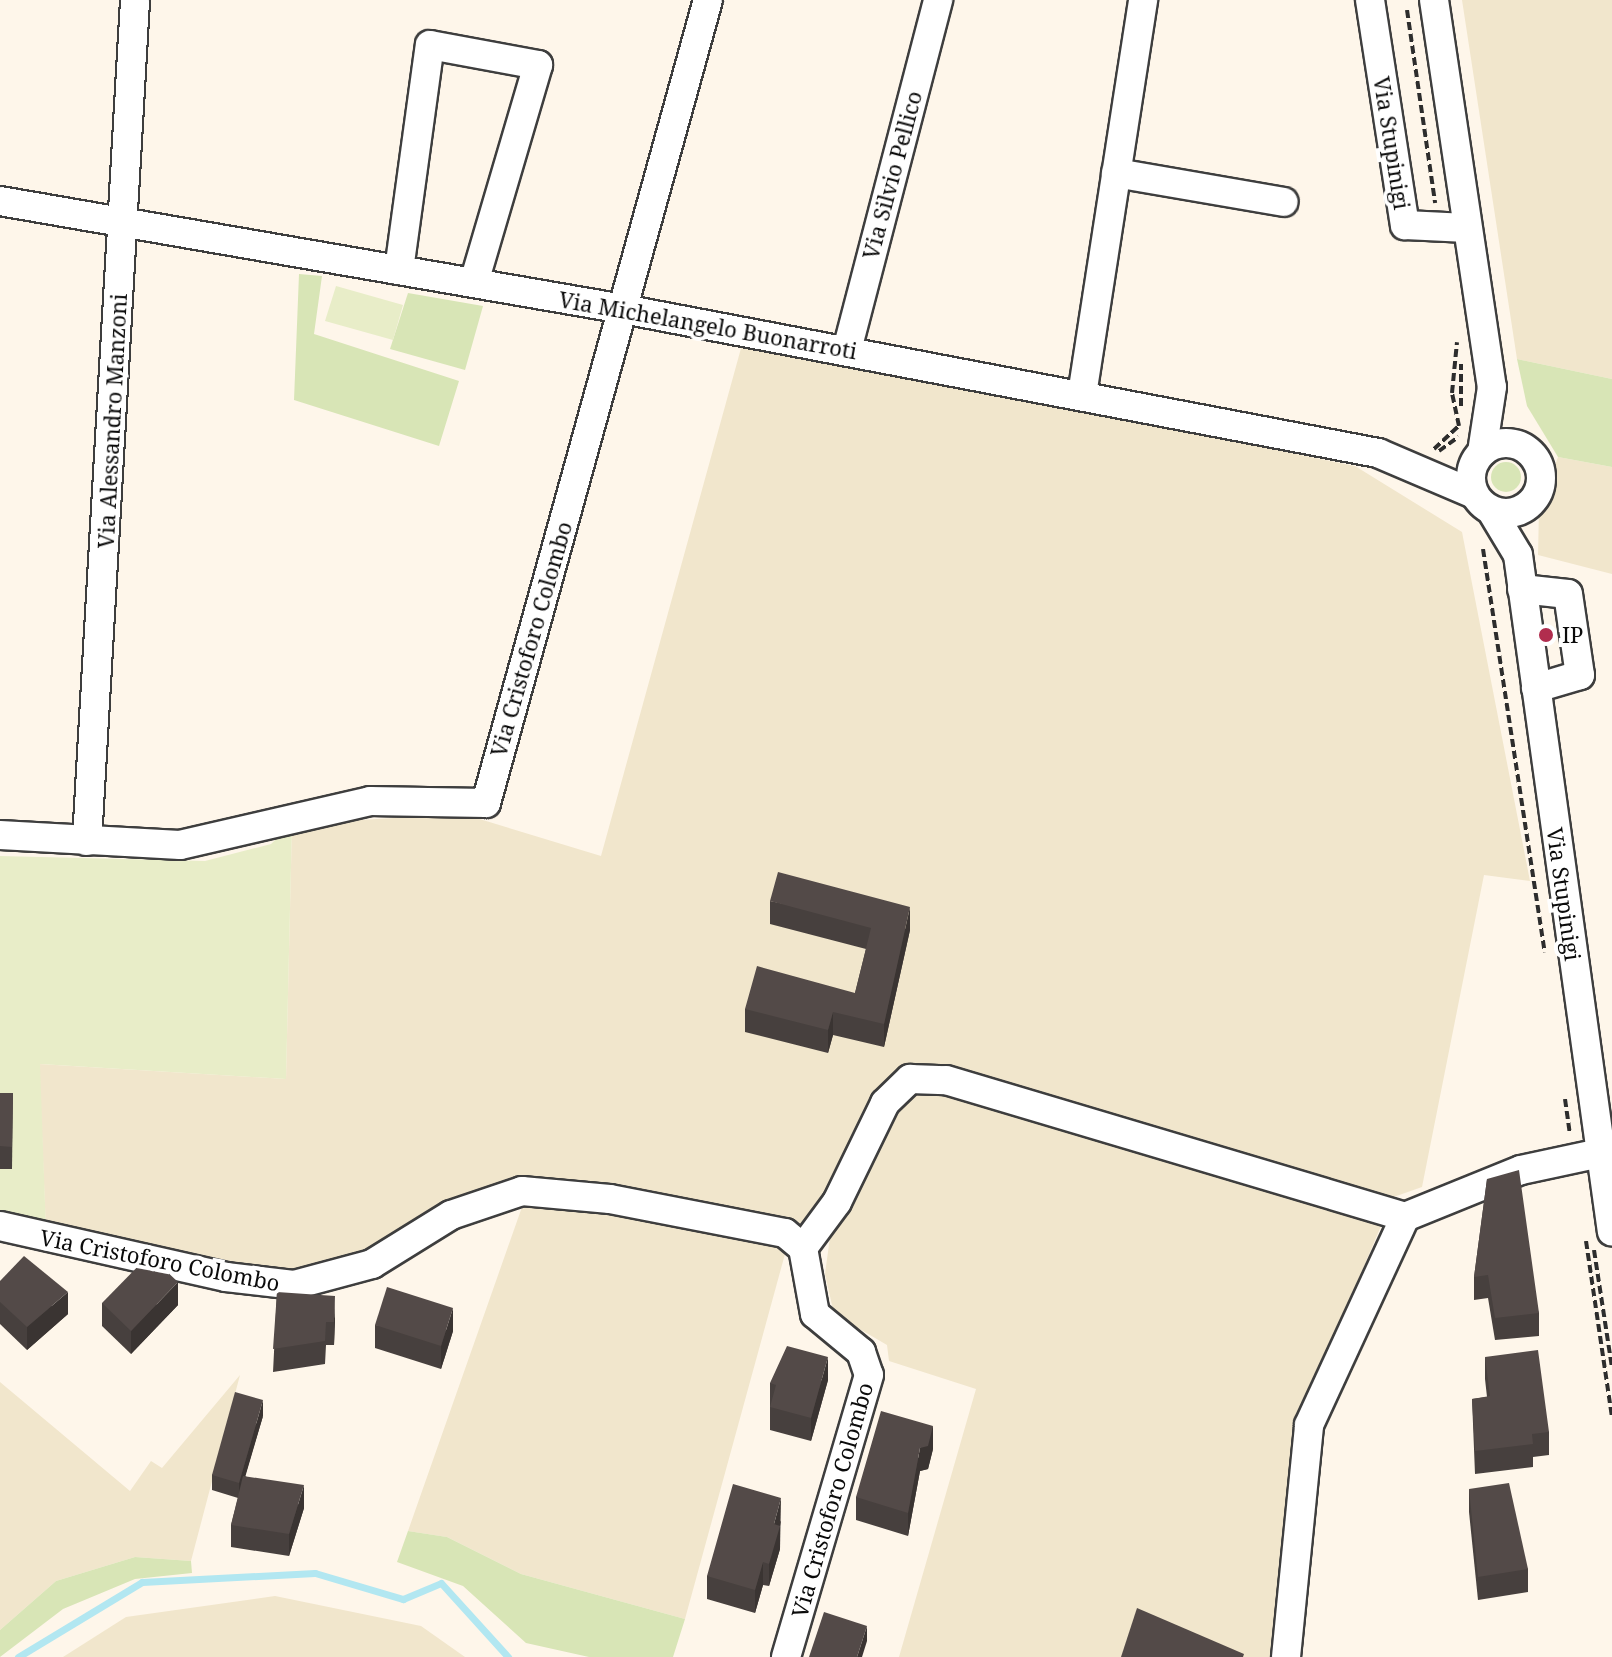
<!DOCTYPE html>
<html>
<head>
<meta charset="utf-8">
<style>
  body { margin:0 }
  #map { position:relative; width:1612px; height:1657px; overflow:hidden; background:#fef6ea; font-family:"Noto Serif",serif }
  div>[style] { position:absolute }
  .farmland>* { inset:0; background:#f1e6cc }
  .green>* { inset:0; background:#d8e5b6 }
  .round { border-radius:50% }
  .pitch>* { inset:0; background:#e8edc8 }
  .stream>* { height:7px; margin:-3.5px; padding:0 3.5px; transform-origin:3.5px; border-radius:3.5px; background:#b2e7f1 }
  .path>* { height:4px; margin-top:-2px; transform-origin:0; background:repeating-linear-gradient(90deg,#2d2d2d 0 8px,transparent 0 12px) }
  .roads { filter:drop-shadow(2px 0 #3e3e3e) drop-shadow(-2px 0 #3e3e3e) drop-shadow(0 2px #3e3e3e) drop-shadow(0 -2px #3e3e3e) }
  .minor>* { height:28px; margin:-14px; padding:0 14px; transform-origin:14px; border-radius:14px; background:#fff }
  .minor>.ring { margin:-14px; padding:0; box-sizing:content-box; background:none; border:28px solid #fff; border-radius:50% }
  .wall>* { inset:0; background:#47403e }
  .shaded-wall>* { inset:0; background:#3a3432 }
  .building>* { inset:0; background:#534a48 }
  .dots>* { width:22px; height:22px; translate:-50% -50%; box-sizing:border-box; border:4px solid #fff; border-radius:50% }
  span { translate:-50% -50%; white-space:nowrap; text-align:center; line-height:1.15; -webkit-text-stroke:8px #fff; paint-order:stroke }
  .street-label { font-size:22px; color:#0b0b0b }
  .poi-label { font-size:22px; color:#0b0b0b }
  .left { translate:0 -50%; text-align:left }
</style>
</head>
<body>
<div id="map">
  <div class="farmland">
    <div style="clip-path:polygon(1462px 0,1612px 0,1612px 379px,1517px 359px)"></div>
    <div style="clip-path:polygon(743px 341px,1355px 466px,1462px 532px,1530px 881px,1484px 875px,1422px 1187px,1388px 1199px,906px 1065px,881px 1089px,817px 1217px,800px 1227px,524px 1184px,371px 1256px,270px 1277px,46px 1231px,39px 1064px,286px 1079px,292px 824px,463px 814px,601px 856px)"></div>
    <div style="clip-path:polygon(1558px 457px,1612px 467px,1612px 574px,1538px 555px,1539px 509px)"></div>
    <div style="clip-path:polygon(934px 1087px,1384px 1219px,1295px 1428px,1280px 1657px,899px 1657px,976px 1389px,889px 1361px,887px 1345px,834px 1314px,825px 1274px,830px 1237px,905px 1095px)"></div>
    <div style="clip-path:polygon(564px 1203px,772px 1243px,785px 1254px,685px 1619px,521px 1574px,447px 1537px,408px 1531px,522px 1207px)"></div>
    <div style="clip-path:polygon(240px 1375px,191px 1561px,135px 1557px,56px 1581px,0 1630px,0 1382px,130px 1491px,151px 1461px,162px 1468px)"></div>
    <div style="clip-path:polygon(275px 1596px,421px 1626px,465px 1657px,63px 1657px,126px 1617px)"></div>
  </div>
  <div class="green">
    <div style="clip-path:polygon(299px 274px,322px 276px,314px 334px,459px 381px,439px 446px,294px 400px)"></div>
    <div style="clip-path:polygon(408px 293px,483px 306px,465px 370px,390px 349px)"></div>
    <div style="clip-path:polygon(1517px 359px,1612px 379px,1612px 467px,1558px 457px,1527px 406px)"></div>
    <div class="round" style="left:1491px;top:462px;width:30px;height:30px"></div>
    <div style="clip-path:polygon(408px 1531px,447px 1537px,521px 1574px,685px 1619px,673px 1657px,589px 1657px,526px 1643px,463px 1586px,397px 1562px)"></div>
    <div style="clip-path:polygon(135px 1557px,191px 1561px,192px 1573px,135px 1579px,63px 1609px,0 1657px,0 1630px,56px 1581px)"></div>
  </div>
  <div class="pitch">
    <div style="clip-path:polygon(336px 286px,403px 305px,393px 340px,325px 321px)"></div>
    <div style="clip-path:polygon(292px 824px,286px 1079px,40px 1064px,46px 1231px,0 1215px,0 856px,205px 861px,271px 844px)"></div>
  </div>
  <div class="stream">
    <div style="left:18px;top:1657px;width:145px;rotate:-31.2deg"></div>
    <div style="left:142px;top:1582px;width:173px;rotate:-3deg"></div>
    <div style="left:315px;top:1573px;width:92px;rotate:16.5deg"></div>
    <div style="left:403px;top:1599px;width:41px;rotate:-22.8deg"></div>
    <div style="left:441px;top:1583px;width:100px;rotate:47.8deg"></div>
  </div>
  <div class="path">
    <div style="left:1407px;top:10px;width:195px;rotate:81.7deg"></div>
    <div style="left:1461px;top:406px;width:42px;rotate:-90deg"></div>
    <div style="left:1434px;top:449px;width:34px;rotate:-43deg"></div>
    <div style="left:1459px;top:426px;width:34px;rotate:-102deg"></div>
    <div style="left:1452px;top:393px;width:51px;rotate:-84.4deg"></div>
    <div style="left:1439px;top:451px;width:24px;rotate:-36deg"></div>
    <div style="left:1483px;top:549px;width:408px;rotate:81.3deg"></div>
    <div style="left:1565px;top:1099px;width:35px;rotate:82deg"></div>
    <div style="left:1586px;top:1241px;width:178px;rotate:81.6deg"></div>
    <div style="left:1594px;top:1250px;width:118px;rotate:81.3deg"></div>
  </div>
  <div class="roads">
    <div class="minor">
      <div style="left:1370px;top:0;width:228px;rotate:81.2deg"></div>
      <div style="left:1405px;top:225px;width:62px;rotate:2.8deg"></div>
      <div style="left:1434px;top:0;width:391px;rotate:81.5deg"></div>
      <div style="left:1492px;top:387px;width:66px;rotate:98.7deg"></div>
      <div style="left:1116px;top:173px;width:170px;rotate:9.8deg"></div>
      <div style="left:0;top:201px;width:632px;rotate:9.83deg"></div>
      <div style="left:623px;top:309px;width:769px;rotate:10.8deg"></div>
      <div style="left:1378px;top:453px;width:104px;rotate:23.1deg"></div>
      <div style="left:399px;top:270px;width:227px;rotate:-82.2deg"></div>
      <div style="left:430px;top:45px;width:110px;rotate:10.5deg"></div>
      <div style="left:538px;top:65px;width:227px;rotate:106.4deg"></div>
      <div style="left:847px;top:350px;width:362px;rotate:-75.4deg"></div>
      <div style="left:1082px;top:395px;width:400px;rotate:-81.2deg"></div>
      <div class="ring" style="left:1471px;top:443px;width:42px;height:42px"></div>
      <div style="left:1491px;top:510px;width:52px;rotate:59deg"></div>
      <div style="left:1518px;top:555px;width:683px;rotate:82.1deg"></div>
      <div style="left:1522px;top:589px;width:46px;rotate:6.2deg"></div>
      <div style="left:1568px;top:594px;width:82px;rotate:81.6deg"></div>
      <div style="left:1580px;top:675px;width:46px;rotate:163.5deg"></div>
      <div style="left:0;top:835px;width:180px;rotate:3.2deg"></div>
      <div style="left:180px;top:845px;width:195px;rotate:-13deg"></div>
      <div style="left:370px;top:801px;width:116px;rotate:1deg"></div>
      <div style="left:486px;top:803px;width:833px;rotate:-74.55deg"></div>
      <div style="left:87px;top:841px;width:842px;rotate:-86.73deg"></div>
      <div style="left:0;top:1226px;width:232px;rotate:12.7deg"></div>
      <div style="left:226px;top:1277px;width:68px;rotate:6.7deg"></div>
      <div style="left:294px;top:1285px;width:81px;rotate:-15.1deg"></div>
      <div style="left:372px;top:1264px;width:93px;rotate:-31.8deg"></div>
      <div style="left:451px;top:1215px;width:75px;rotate:-18.7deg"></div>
      <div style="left:522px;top:1191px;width:88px;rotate:5.2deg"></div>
      <div style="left:610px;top:1199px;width:178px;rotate:11deg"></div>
      <div style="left:785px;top:1233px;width:23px;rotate:40deg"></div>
      <div style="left:803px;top:1248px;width:67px;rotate:79.7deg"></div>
      <div style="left:815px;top:1314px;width:60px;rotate:39.6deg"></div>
      <div style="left:861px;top:1352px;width:24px;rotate:71deg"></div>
      <div style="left:869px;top:1375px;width:294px;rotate:106.4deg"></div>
      <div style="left:803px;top:1248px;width:57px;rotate:-53.5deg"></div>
      <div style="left:837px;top:1202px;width:110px;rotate:-64.1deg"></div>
      <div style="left:885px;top:1103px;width:35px;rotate:-44deg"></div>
      <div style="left:910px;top:1079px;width:36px;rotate:2deg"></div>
      <div style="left:946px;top:1080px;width:479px;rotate:16.6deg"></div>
      <div style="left:1405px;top:1217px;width:125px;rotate:-22.1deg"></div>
      <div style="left:1521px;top:1170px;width:81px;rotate:-12.1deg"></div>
      <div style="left:1286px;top:1657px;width:233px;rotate:-84.3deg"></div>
      <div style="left:1309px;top:1425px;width:229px;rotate:-65.2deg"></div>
    </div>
  </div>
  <div class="wall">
    <div style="clip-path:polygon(770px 901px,910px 930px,884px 1047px,833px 1035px,828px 1053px,745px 1032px,745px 1009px,855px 993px,866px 949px,770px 924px)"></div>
    <div style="clip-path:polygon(0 1093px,13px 1093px,12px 1169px,0 1169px)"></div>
    <div style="clip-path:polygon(1487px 1179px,1539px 1313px,1539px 1336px,1495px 1340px,1488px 1298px,1474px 1300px,1474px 1277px)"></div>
    <div style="clip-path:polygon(0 1281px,68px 1314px,27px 1350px,0 1324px)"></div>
    <div style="clip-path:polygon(277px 1292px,335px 1318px,334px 1345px,326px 1345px,325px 1364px,273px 1372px)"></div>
    <div style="clip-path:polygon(102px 1303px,178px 1305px,131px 1354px,102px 1326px)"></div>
    <div style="clip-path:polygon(375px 1325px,453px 1331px,441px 1369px,375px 1348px)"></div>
    <div style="clip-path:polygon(1485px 1357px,1549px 1432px,1549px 1455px,1533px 1457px,1533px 1467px,1475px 1474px,1472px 1399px,1487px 1397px,1485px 1379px)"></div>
    <div style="clip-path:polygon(828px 1380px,811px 1441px,770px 1430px,770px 1383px)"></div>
    <div style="clip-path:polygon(263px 1416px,245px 1476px,304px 1508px,289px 1556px,231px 1547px,231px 1525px,238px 1498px,212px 1490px,212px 1475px)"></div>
    <div style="clip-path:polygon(933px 1449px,928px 1469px,920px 1471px,908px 1536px,856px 1520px,856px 1497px)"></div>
    <div style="clip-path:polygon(1469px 1489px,1528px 1569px,1528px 1592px,1478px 1600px,1469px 1512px)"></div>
    <div style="clip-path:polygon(781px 1521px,780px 1526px,780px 1549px,769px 1586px,763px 1585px,755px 1613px,707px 1599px,707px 1576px)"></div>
  </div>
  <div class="shaded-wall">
    <div style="clip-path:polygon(910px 907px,910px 930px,884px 1047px,884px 1024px)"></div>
    <div style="clip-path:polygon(833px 1012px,833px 1035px,828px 1053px,828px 1030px)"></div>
    <div style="clip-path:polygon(178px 1282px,178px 1305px,131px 1354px,131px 1331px)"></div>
    <div style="clip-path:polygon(68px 1292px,68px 1314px,27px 1350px,27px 1327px)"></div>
    <div style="clip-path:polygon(335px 1296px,335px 1318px,334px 1345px,334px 1322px)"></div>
    <div style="clip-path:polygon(453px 1308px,453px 1331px,441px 1369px,441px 1346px)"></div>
    <div style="clip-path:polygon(828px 1357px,828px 1380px,811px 1441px,811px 1418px)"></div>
    <div style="clip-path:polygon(263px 1400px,263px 1416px,239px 1498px,239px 1483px)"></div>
    <div style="clip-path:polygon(933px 1426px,933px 1449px,928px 1469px,920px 1471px,908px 1536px,908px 1513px,920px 1448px)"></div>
    <div style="clip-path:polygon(304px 1485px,304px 1508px,289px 1556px,289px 1534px)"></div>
    <div style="clip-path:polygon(781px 1498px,780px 1549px,769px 1586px,769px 1564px,774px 1524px)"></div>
    <div style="clip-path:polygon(763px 1562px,763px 1585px,755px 1613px,755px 1590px)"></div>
    <div style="clip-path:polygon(867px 1626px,867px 1641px,862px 1657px,857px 1657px)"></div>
  </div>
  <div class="building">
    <div style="clip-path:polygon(778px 872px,910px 907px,884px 1024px,833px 1012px,828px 1030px,745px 1009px,757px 966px,855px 993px,871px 928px,770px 901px)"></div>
    <div style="clip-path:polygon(0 1093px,13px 1093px,12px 1147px,0 1146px)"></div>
    <div style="clip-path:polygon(1519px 1170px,1539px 1313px,1495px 1318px,1488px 1275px,1474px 1277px,1487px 1179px)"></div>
    <div style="clip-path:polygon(149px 1255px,178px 1282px,131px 1331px,102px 1303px)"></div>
    <div style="clip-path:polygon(24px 1256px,68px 1292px,27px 1327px,0 1302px,0 1281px)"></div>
    <div style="clip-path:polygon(387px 1287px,453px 1308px,441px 1346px,375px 1325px)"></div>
    <div style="clip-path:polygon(277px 1292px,335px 1296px,334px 1322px,326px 1322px,325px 1341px,273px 1349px)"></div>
    <div style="clip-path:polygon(787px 1346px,828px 1357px,811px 1418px,770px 1407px,776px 1385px,770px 1383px)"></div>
    <div style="clip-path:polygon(1538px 1350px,1549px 1432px,1532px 1434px,1533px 1444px,1475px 1451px,1472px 1399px,1490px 1396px,1485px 1357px)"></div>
    <div style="clip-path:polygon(235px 1392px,263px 1400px,239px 1483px,212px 1475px)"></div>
    <div style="clip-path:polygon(881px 1411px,933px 1426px,928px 1446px,920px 1448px,908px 1513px,856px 1497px)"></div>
    <div style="clip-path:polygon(243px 1476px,304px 1485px,289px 1534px,231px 1525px)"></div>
    <div style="clip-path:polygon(1509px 1483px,1528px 1569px,1478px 1577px,1469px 1489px)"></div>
    <div style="clip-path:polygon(733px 1484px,781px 1498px,774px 1524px,780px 1526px,769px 1564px,763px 1562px,755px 1590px,707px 1576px)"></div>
    <div style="clip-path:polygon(1137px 1608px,1244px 1654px,1243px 1657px,1121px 1657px)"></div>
    <div style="clip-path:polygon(824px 1612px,867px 1626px,857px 1657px,809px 1657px)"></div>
  </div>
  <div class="dots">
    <div style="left:1546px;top:635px;background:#b12d4e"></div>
  </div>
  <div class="street-label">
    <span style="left:1392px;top:143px;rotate:81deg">Via Stupinigi</span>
    <span style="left:892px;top:175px;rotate:-75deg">Via Silvio Pellico</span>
    <span style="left:708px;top:325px;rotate:10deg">Via Michelangelo Buonarroti</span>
    <span style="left:112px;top:421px;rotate:-87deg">Via Alessandro Manzoni</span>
    <span style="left:531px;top:639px;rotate:-74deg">Via Cristoforo Colombo</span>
    <span style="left:1564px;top:894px;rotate:82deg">Via Stupinigi</span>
    <span style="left:160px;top:1260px;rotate:11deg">Via Cristoforo Colombo</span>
    <span style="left:832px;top:1500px;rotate:-74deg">Via Cristoforo Colombo</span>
  </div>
  <div class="poi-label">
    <span class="left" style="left:1562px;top:635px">IP</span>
  </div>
</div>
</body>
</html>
